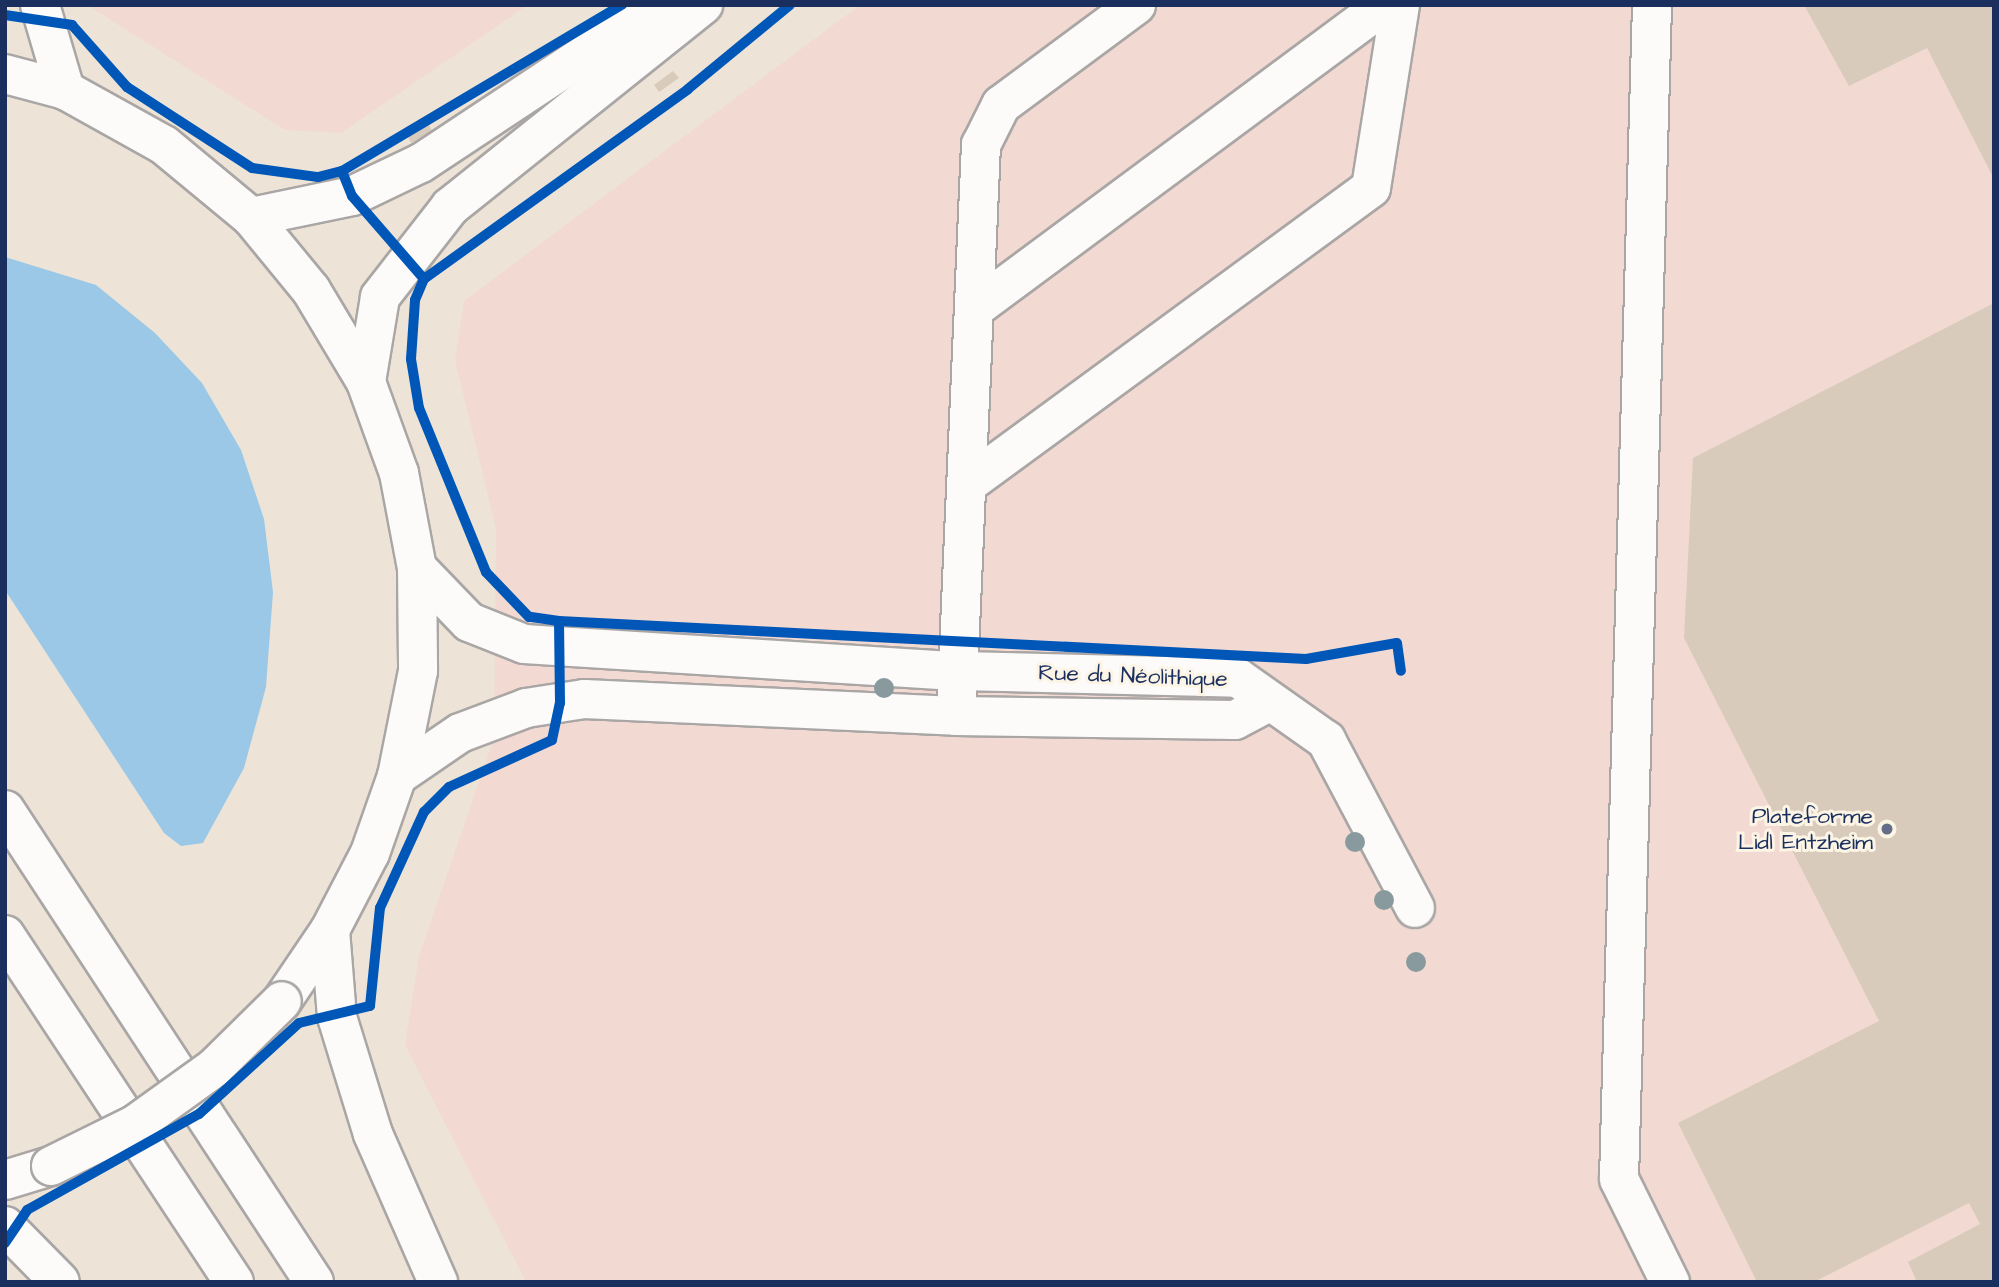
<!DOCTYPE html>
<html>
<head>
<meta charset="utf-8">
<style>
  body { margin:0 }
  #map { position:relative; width:1999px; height:1287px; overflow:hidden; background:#ede4d7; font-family:"Architects Daughter",sans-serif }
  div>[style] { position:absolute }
  .built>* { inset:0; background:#f2d9d2 }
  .water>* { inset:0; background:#9bc8e7 }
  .building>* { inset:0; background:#d9cbbb }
  .roads { filter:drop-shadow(2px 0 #a9a6a5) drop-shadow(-2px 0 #a9a6a5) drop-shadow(0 2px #a9a6a5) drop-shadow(0 -2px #a9a6a5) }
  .minor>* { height:38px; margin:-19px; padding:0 19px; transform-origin:19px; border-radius:19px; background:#fcfbf9 }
  .major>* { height:38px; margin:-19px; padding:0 19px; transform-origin:19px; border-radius:19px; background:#fcfbf9 }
  .highway>* { height:38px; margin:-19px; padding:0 19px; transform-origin:19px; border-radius:19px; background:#fcfbf9 }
  .bridges { filter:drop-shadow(2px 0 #a9a6a5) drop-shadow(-2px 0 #a9a6a5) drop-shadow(0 2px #a9a6a5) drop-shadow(0 -2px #a9a6a5) }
  .major-bridge>* { height:38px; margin:-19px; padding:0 19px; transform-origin:19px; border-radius:19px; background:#fcfbf9 }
  .cycleway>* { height:10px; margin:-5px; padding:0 5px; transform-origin:5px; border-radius:5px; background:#0057b8 }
  .trees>* { width:20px; height:20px; margin:-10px; border-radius:50%; background:#889a9d }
  .dots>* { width:19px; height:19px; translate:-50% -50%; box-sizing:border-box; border:4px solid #fcf5e5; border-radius:50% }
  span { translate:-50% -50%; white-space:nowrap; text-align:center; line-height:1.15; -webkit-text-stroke:6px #fcf5e5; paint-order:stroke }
  .street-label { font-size:23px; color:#1b2f5e }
  .poi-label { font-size:23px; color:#1b2f5e }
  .right { translate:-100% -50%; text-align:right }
  .frame { position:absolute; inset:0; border:7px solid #1b2f5e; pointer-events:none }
</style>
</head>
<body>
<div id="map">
  <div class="built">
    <div style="clip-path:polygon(87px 5px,528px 5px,341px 133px,285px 130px)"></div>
    <div style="clip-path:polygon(860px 5px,1994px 5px,1994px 1282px,526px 1282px,405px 1045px,419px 956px,494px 738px,496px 529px,455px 360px,464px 301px)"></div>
  </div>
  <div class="water">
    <div style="clip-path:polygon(5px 257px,96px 285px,155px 333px,202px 383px,241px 450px,264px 519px,273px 592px,266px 687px,244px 768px,203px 843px,181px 846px,164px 833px,5px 590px)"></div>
  </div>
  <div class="building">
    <div style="clip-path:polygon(1804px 5px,1994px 5px,1994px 179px,1927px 48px,1849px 86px)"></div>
    <div style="clip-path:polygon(673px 71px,679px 78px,659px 92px,654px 85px)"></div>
    <div style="clip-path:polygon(428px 123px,432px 131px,411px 143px,407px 135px)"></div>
    <div style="clip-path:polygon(1994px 303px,1994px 1282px,1917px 1282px,1908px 1262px,1980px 1224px,1969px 1203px,1814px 1282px,1757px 1282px,1678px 1123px,1879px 1021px,1684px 638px,1693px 458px)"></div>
  </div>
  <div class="roads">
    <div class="minor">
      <div style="left:40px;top:5px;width:89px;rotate:73.6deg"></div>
      <div style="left:1652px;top:5px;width:1174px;rotate:91.61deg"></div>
      <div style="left:1619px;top:1179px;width:115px;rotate:63.7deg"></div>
      <div style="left:974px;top:309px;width:510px;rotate:-36.56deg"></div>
      <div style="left:966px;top:485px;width:502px;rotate:-36.25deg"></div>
      <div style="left:1371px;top:188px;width:185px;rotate:-81deg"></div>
      <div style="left:417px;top:568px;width:75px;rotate:46.1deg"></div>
      <div style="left:469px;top:622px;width:59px;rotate:21.8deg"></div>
      <div style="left:524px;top:644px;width:436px;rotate:3.6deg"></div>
      <div style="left:959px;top:671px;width:279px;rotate:1.4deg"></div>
      <div style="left:1238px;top:678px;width:108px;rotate:35.2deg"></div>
      <div style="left:1326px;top:740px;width:190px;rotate:62.1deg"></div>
      <div style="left:957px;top:696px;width:552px;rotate:-87.51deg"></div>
      <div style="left:981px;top:145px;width:45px;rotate:-63.4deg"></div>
      <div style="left:1001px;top:105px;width:168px;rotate:-36.5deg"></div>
      <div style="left:397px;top:776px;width:76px;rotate:-34.3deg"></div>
      <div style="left:460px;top:733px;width:71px;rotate:-20.7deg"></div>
      <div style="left:526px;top:708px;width:59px;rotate:-8.8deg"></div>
      <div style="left:584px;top:699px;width:372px;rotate:2.6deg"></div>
      <div style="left:956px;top:716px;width:279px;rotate:0.8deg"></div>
      <div style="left:1235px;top:720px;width:38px;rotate:-28deg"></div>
    </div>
    <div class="major">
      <div style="left:5px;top:74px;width:62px;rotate:14.9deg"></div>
      <div style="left:65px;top:90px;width:113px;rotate:29.1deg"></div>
      <div style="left:164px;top:145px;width:113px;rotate:39.6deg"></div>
      <div style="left:251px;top:217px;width:94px;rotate:50.6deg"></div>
      <div style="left:311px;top:290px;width:107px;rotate:59.1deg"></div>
      <div style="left:366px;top:382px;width:97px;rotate:70.1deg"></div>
      <div style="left:399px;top:473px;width:97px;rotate:79.3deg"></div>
      <div style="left:417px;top:568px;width:103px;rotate:89.4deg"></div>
      <div style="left:418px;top:671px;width:107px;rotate:101.3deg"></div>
      <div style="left:397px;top:776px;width:82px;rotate:109.3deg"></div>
      <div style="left:370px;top:853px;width:87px;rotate:117.5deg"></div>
      <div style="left:330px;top:930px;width:86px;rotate:124.1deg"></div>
      <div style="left:251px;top:217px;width:103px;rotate:-11.7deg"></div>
      <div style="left:352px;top:196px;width:76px;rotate:-25.6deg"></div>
      <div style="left:421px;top:163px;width:287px;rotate:-33.5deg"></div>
      <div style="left:366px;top:382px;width:86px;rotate:-80.6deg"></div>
      <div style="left:380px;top:297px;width:114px;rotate:-52.1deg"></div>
      <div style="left:450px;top:207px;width:324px;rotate:-38.6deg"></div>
      <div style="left:5px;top:1180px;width:48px;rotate:-16.9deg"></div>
    </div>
    <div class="highway">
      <div style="left:5px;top:810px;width:564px;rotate:56.79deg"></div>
      <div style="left:330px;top:930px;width:87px;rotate:85.4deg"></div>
      <div style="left:337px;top:1017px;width:122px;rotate:72.9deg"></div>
      <div style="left:373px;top:1134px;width:162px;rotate:66.3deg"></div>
      <div style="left:5px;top:935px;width:416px;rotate:56.6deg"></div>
      <div style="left:5px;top:1226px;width:78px;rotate:45.5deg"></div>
    </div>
  </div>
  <div class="bridges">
    <div class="major-bridge">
      <div style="left:51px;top:1166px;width:95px;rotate:-26.3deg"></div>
      <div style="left:136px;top:1124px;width:96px;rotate:-35.7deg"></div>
      <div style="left:214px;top:1068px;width:95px;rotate:-44.6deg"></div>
    </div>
  </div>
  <div class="cycleway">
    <div style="left:5px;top:15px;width:68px;rotate:8.5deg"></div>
    <div style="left:72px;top:25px;width:83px;rotate:48.4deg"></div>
    <div style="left:127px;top:87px;width:149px;rotate:32.9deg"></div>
    <div style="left:252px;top:168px;width:67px;rotate:7.8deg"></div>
    <div style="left:318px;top:177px;width:25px;rotate:-14deg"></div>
    <div style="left:342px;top:171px;width:326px;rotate:-30.7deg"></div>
    <div style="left:424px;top:279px;width:325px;rotate:-35.7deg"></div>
    <div style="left:688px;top:89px;width:132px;rotate:-39.5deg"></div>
    <div style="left:559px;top:621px;width:748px;rotate:2.91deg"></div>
    <div style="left:1306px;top:659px;width:92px;rotate:-10deg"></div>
    <div style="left:1397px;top:643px;width:28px;rotate:82deg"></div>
    <div style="left:5px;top:1243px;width:40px;rotate:-56deg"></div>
    <div style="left:27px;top:1210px;width:197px;rotate:-29.2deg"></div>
    <div style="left:199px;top:1114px;width:135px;rotate:-42.3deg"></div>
    <div style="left:299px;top:1023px;width:73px;rotate:-13.5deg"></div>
    <div style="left:370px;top:1006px;width:99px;rotate:-84.2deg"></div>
    <div style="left:380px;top:908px;width:106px;rotate:-65.4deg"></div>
    <div style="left:424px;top:812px;width:35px;rotate:-45deg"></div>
    <div style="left:449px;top:787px;width:113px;rotate:-24.5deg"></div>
    <div style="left:552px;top:740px;width:38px;rotate:-78deg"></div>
    <div style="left:560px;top:703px;width:82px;rotate:-90.7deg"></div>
    <div style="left:559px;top:621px;width:30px;rotate:-172deg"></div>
    <div style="left:529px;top:617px;width:62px;rotate:-133.7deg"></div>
    <div style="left:486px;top:572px;width:177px;rotate:-112.2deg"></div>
    <div style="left:419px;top:408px;width:50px;rotate:-99.3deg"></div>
    <div style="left:411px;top:359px;width:59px;rotate:-86.1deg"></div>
    <div style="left:415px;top:300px;width:23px;rotate:-67deg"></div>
    <div style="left:424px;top:279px;width:110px;rotate:-130.9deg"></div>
    <div style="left:352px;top:196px;width:27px;rotate:-112deg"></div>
  </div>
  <div class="trees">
    <div style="left:884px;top:688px"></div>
    <div style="left:1355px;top:842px"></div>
    <div style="left:1384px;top:900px"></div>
    <div style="left:1416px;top:962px"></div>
  </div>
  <div class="dots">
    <div style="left:1887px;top:829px;background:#646e88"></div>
  </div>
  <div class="street-label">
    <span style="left:1133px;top:676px;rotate:2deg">Rue du Néolithique</span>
  </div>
  <div class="poi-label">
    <span class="right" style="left:1873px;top:829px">Plateforme<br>Lidl Entzheim</span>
  </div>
  <div class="frame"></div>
</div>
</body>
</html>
